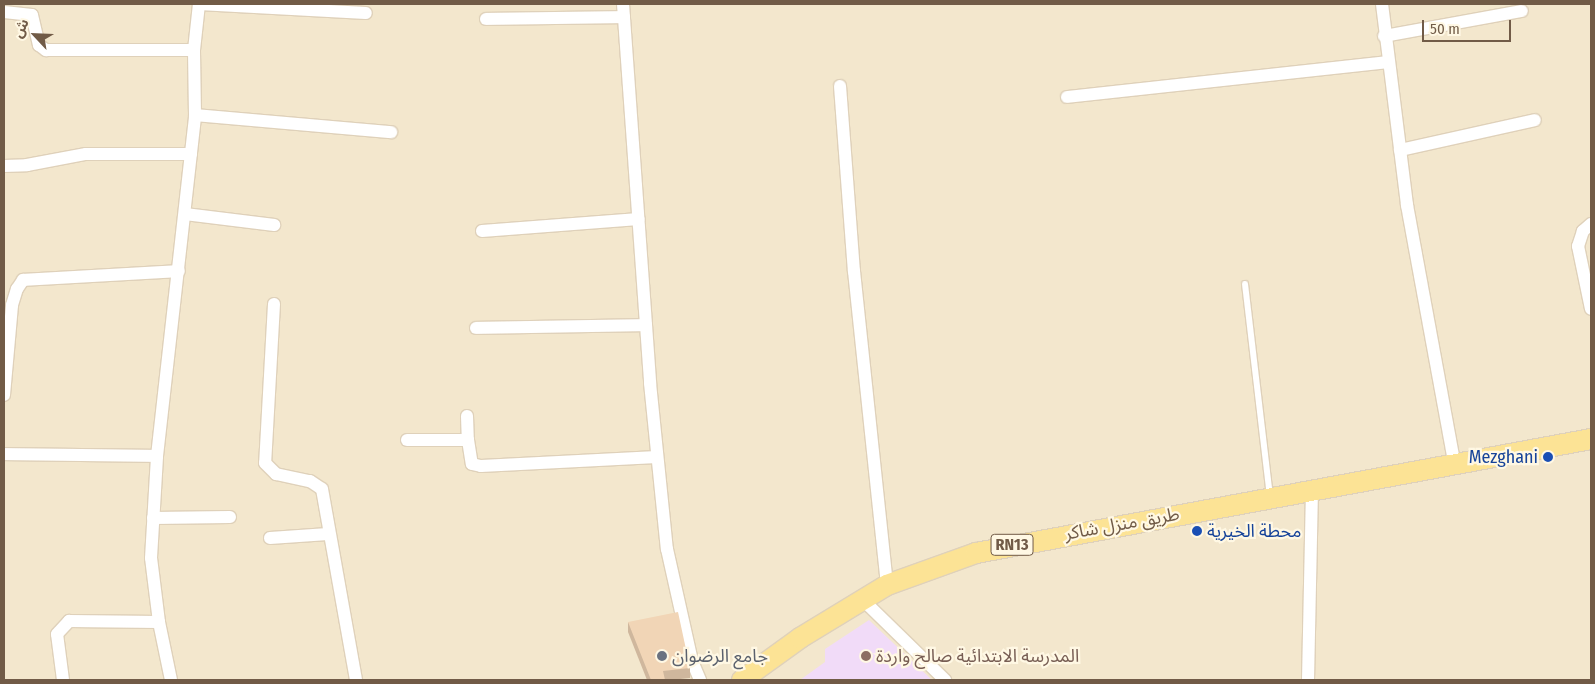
<!DOCTYPE html>
<html>
<head>
<meta charset="utf-8">
<style>
  body { margin:0 }
  #map { position:relative; width:1595px; height:684px; overflow:hidden; background:#fcf4de; font-family:"Fira Sans Condensed","Noto Sans Arabic",sans-serif }
  div>[style] { position:absolute }
  .residential>* { inset:0; background:#f3e7cd }
  .education>* { inset:0; background:#f1dbf8 }
  .roads { filter:drop-shadow(1px 0 #dfd1ba) drop-shadow(-1px 0 #dfd1ba) drop-shadow(0 1px #dfd1ba) drop-shadow(0 -1px #dfd1ba) }
  .service>* { height:6px; margin:-3px; padding:0 3px; transform-origin:3px; border-radius:3px; background:#fff }
  .minor>* { height:12px; margin:-6px; padding:0 6px; transform-origin:6px; border-radius:6px; background:#fff }
  .primary>* { height:20px; margin:-10px; padding:0 10px; transform-origin:10px; border-radius:10px; background:#fce395 }
  .wall>* { inset:0; background:#cfb79d }
  .building>* { inset:0; background:#f1d5b6 }
  .dots>* { width:14px; height:14px; translate:-50% -50%; box-sizing:border-box; border:2px solid #fff8e4; border-radius:50% }
  span { translate:-50% -50%; white-space:nowrap; text-align:center; line-height:1.15; -webkit-text-stroke:4.5px #fff8e4; paint-order:stroke }
  .shield-label span { padding:1px 4px; background:#fff8e4; border:1px solid; border-radius:4px; -webkit-text-stroke-width:0 }
  .shield-label { font-size:16px; color:#715b47; font-weight:700 }
  .transit-label { font-size:18px; color:#164399 }
  .right { translate:-100% -50%; text-align:right }
  .left { translate:0 -50%; text-align:left }
  .street-label { font-size:18px; color:#715b47 }
  .worship-label { font-size:18px; color:#5b616d }
  .education-label { font-size:18px; color:#785e54 }
  .frame { position:absolute; inset:0; border:5px solid #715b47; pointer-events:none }
  .north { position:absolute; left:10px; top:10px; width:50px; height:50px; -webkit-text-stroke:4px #fff8e4; paint-order:stroke; rotate:295deg; font-size:14px; font-weight:700; line-height:20px; text-align:center; color:#715b47 }
  .north::after { content:''; display:block; margin:auto; width:18px; height:22px; background:#715b47; clip-path:polygon(50% 0,100% 100%,50% 72%,0 100%) }
  .scale { position:absolute; left:1422px; top:20px; width:89px; height:22px; box-sizing:border-box; border:2px solid #715b47; border-top:0; padding-left:6px; font-size:15px; line-height:18px; white-space:nowrap; color:#715b47; -webkit-text-stroke:4px #fff8e4; paint-order:stroke }
</style>
</head>
<body>
<div id="map">
  <div class="residential">
    <div style="clip-path:polygon(4px 4px,1591px 4px,1591px 680px,4px 680px)"></div>
  </div>
  <div class="education">
    <div style="clip-path:polygon(869px 620px,932px 680px,800px 680px,825px 662px,825px 649px)"></div>
  </div>
  <div class="roads">
    <div class="service">
      <div style="left:1245px;top:284px;width:213px;rotate:83.3deg"></div>
    </div>
    <div class="minor">
      <div style="left:199px;top:4px;width:167px;rotate:3.1deg"></div>
      <div style="left:623px;top:4px;width:380px;rotate:85.9deg"></div>
      <div style="left:650px;top:383px;width:167px;rotate:84.2deg"></div>
      <div style="left:667px;top:549px;width:115px;rotate:77.4deg"></div>
      <div style="left:692px;top:661px;width:21px;rotate:67deg"></div>
      <div style="left:1382px;top:4px;width:203px;rotate:82.9deg"></div>
      <div style="left:1407px;top:205px;width:265px;rotate:79.6deg"></div>
      <div style="left:4px;top:12px;width:28px;rotate:6deg"></div>
      <div style="left:32px;top:15px;width:31px;rotate:77deg"></div>
      <div style="left:39px;top:45px;width:9px;rotate:36deg"></div>
      <div style="left:46px;top:50px;width:148px"></div>
      <div style="left:486px;top:19px;width:138px;rotate:-0.8deg"></div>
      <div style="left:1384px;top:36px;width:140px;rotate:-10.3deg"></div>
      <div style="left:840px;top:86px;width:186px;rotate:85.7deg"></div>
      <div style="left:854px;top:271px;width:316px;rotate:84deg"></div>
      <div style="left:1067px;top:97px;width:322px;rotate:-6.2deg"></div>
      <div style="left:195px;top:115px;width:197px;rotate:5deg"></div>
      <div style="left:1400px;top:150px;width:138px;rotate:-12.5deg"></div>
      <div style="left:4px;top:166px;width:23px;rotate:-2deg"></div>
      <div style="left:27px;top:165px;width:60px;rotate:-10.6deg"></div>
      <div style="left:86px;top:154px;width:105px"></div>
      <div style="left:185px;top:214px;width:90px;rotate:7deg"></div>
      <div style="left:1591px;top:224px;width:11px;rotate:139deg"></div>
      <div style="left:1583px;top:231px;width:16px;rotate:108deg"></div>
      <div style="left:1578px;top:246px;width:64px;rotate:78.3deg"></div>
      <div style="left:482px;top:231px;width:157px;rotate:-4.4deg"></div>
      <div style="left:274px;top:304px;width:159px;rotate:93.2deg"></div>
      <div style="left:265px;top:463px;width:16px;rotate:45deg"></div>
      <div style="left:276px;top:474px;width:35px;rotate:12deg"></div>
      <div style="left:310px;top:481px;width:14px;rotate:34deg"></div>
      <div style="left:322px;top:489px;width:194px;rotate:79.9deg"></div>
      <div style="left:476px;top:328px;width:170px;rotate:-1deg"></div>
      <div style="left:4px;top:395px;width:90px;rotate:-84.9deg"></div>
      <div style="left:12px;top:305px;width:17px;rotate:-73deg"></div>
      <div style="left:17px;top:289px;width:11px;rotate:-56deg"></div>
      <div style="left:23px;top:280px;width:156px;rotate:-3.3deg"></div>
      <div style="left:467px;top:416px;width:24px;rotate:88deg"></div>
      <div style="left:407px;top:440px;width:61px"></div>
      <div style="left:468px;top:440px;width:24px;rotate:81deg"></div>
      <div style="left:472px;top:464px;width:9px;rotate:13deg"></div>
      <div style="left:481px;top:466px;width:176px;rotate:-2.9deg"></div>
      <div style="left:4px;top:454px;width:153px;rotate:0.7deg"></div>
      <div style="left:153px;top:518px;width:77px;rotate:-0.7deg"></div>
      <div style="left:270px;top:538px;width:58px;rotate:-3.9deg"></div>
      <div style="left:863px;top:600px;width:115px;rotate:44.3deg"></div>
      <div style="left:63px;top:680px;width:46px;rotate:-97.4deg"></div>
      <div style="left:57px;top:634px;width:18px;rotate:-47deg"></div>
      <div style="left:69px;top:621px;width:90px;rotate:0.6deg"></div>
      <div style="left:171px;top:680px;width:59px;rotate:-101.7deg"></div>
      <div style="left:159px;top:622px;width:64px;rotate:-97.1deg"></div>
      <div style="left:151px;top:558px;width:102px;rotate:-86.6deg"></div>
      <div style="left:157px;top:456px;width:343px;rotate:-83.6deg"></div>
      <div style="left:195px;top:115px;width:65px;rotate:-90.9deg"></div>
      <div style="left:194px;top:50px;width:46px;rotate:-83.8deg"></div>
      <div style="left:1308px;top:680px;width:190px;rotate:-88.8deg"></div>
    </div>
    <div class="primary">
      <div style="left:742px;top:680px;width:72px;rotate:-35.9deg"></div>
      <div style="left:800px;top:638px;width:102px;rotate:-31.3deg"></div>
      <div style="left:887px;top:585px;width:95px;rotate:-19.8deg"></div>
      <div style="left:976px;top:553px;width:625px;rotate:-10.5deg"></div>
    </div>
  </div>
  <div class="wall">
    <div style="clip-path:polygon(628px 622px,690px 668px,690px 678px,671px 680px,647px 680px,628px 632px)"></div>
  </div>
  <div class="building">
    <div style="clip-path:polygon(678px 612px,690px 668px,663px 671px,665px 680px,651px 680px,628px 622px)"></div>
  </div>
  <div class="dots">
    <div style="left:1548px;top:457px;background:#1a4fb4"></div>
    <div style="left:1197px;top:531px;background:#1a4fb4"></div>
    <div style="left:662px;top:656px;background:#6b7280"></div>
    <div style="left:866px;top:656px;background:#8d6e63"></div>
  </div>
  <div class="shield-label">
    <span style="left:1012px;top:545px">RN13</span>
  </div>
  <div class="transit-label">
    <span class="right" style="left:1538px;top:457px">Mezghani</span>
    <span class="left" style="left:1207px;top:531px">محطة الخيرية</span>
  </div>
  <div class="street-label">
    <span style="left:1122px;top:524px;rotate:-10deg">طريق منزل شاكر</span>
  </div>
  <div class="worship-label">
    <span class="left" style="left:672px;top:656px">جامع الرضوان</span>
  </div>
  <div class="education-label">
    <span class="left" style="left:876px;top:656px">المدرسة الابتدائية صالح واردة</span>
  </div>
  <div class="frame"></div>
  <div class="north">ش</div>
  <div class="scale">50 m</div>
</div>
</body>
</html>
